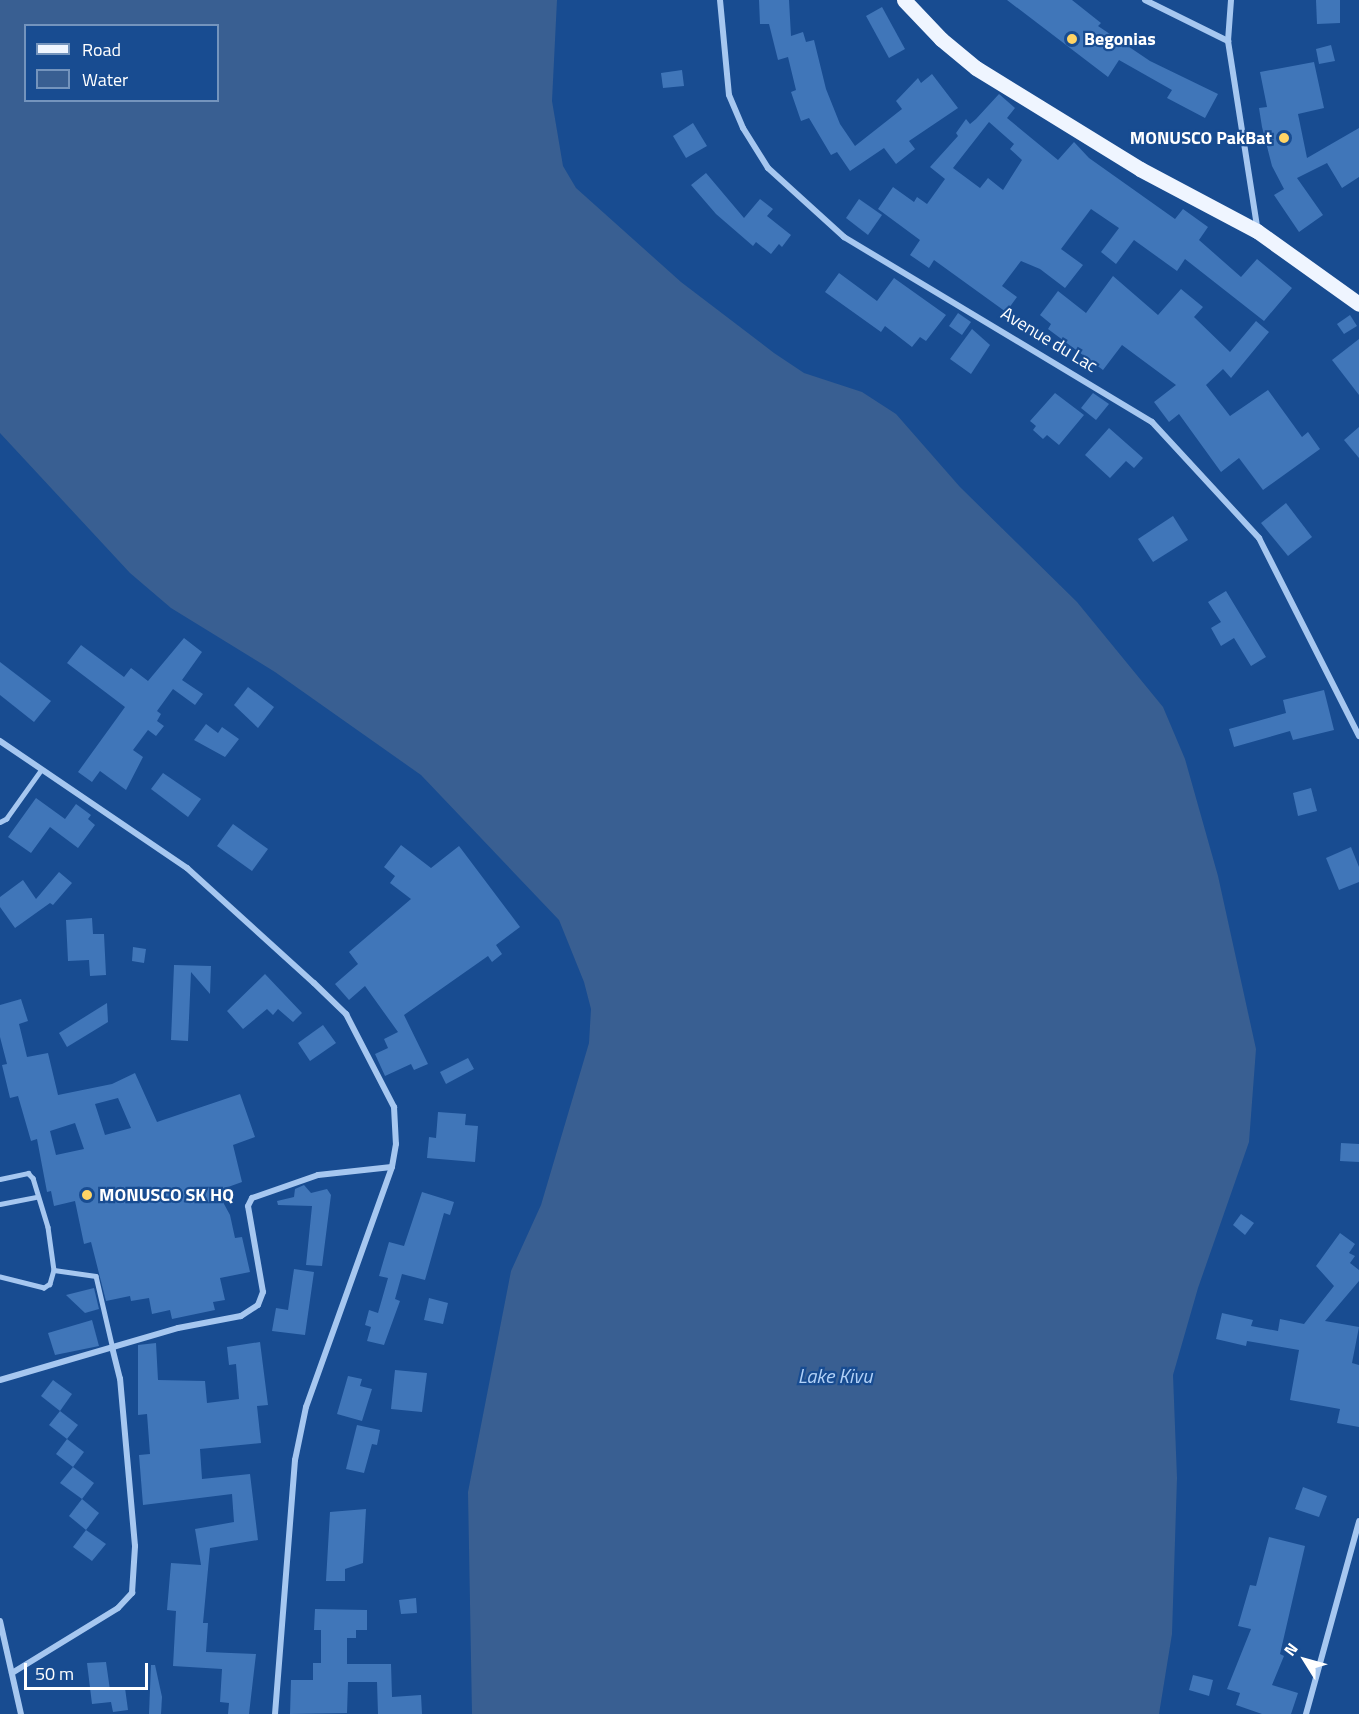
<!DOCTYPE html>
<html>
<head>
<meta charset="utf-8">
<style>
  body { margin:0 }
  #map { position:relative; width:1359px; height:1714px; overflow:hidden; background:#184c91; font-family:"Titillium Web",sans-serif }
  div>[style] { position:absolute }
  .water>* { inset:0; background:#395f92 }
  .building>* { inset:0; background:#4076b9 }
  .service>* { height:4.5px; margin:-2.25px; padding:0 2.25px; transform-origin:2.25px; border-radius:2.25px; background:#a6c7f0 }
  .minor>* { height:6px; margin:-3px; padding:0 3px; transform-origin:3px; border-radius:3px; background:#a6c7f0 }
  .primary>* { height:15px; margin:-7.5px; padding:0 7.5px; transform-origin:7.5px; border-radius:7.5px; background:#eff5ff }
  .dots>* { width:16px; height:16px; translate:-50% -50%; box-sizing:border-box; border:3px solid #184c91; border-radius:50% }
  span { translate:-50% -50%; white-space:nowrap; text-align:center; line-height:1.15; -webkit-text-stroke:4.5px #184c91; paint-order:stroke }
  .poi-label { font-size:18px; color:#fff; font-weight:700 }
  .left { translate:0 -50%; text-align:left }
  .right { translate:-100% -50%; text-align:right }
  .street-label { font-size:18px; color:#fff }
  .water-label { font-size:20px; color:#b2d1f7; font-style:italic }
  .legend { position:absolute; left:24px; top:24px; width:195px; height:78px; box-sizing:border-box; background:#184c91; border:2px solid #7494bd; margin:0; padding:8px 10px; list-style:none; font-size:18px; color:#fff }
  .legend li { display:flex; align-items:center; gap:12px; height:30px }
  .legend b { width:30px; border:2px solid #7494bd }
  .north { position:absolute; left:1275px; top:1630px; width:60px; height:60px; -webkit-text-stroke:4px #184c91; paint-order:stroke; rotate:307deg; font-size:16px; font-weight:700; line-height:24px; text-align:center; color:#fff }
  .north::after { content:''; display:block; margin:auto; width:21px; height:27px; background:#fff; clip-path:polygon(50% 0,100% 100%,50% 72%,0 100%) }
  .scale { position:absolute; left:24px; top:1663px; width:124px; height:27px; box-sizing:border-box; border:3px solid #fff; border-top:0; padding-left:8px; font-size:18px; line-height:21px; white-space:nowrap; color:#fff; -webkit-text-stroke:4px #184c91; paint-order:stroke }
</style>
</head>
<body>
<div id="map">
  <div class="water">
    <div style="clip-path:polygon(evenodd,0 0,557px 0,552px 101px,563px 166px,576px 188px,681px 282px,774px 353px,804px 373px,862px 392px,896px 414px,960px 487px,1077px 602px,1163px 707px,1185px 759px,1218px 876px,1256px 1049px,1249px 1142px,1198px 1288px,1173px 1375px,1177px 1478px,1172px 1634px,1159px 1714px,472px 1714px,468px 1492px,511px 1271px,541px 1205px,589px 1043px,591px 1009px,584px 982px,559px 920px,421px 775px,275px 672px,171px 608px,130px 573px,0 433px,0 0,26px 26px,218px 26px,218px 100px,26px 100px,26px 26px)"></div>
  </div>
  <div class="building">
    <div style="clip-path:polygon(759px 0,789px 0,791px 36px,803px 32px,806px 42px,814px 40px,826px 89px,840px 124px,855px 146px,902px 109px,896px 101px,918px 78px,921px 83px,932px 74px,958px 108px,909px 141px,915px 149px,896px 164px,884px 148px,850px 171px,837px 152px,831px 155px,809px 118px,801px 121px,791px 92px,796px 90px,788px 57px,778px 60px,769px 24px,760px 24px)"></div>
    <div style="clip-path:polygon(1007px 0,1072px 0,1101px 23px,1098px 26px,1150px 61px,1218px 94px,1205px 118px,1167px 98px,1172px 90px,1119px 60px,1108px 77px)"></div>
    <div style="clip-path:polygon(1316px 0,1340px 0,1340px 23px,1317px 24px)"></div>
    <div style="clip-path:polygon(882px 7px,905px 49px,889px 58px,866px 16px)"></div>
    <div style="clip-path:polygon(1331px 45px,1335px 61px,1319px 64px,1316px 49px)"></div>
    <div style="clip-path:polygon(1314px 62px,1324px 108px,1298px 114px,1307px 158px,1359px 128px,1359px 177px,1342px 188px,1327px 163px,1297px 178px,1323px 215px,1299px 232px,1274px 195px,1284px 189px,1272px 166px,1262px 127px,1259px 108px,1267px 107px,1260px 72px)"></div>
    <div style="clip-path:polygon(682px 70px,684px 86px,663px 88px,661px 73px)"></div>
    <div style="clip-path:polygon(evenodd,999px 94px,1015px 108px,1007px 118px,1058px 160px,1074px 142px,1089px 158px,1175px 219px,1183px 209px,1208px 227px,1199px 240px,1241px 277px,1257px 259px,1292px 288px,1264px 321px,1185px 259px,1177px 271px,1134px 240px,1116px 264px,1101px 252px,1119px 228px,1091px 209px,1061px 249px,1083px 265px,1065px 288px,1040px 269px,1021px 261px,1002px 286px,1017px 297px,1006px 312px,934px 260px,929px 268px,910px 255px,920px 240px,878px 209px,893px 187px,914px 202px,917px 197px,927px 204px,945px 179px,930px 167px,958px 136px,956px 133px,966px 119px,970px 124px,976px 119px,999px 94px,989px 122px,1014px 144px,1010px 149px,1022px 160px,1003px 190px,988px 178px,980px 188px,953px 168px,989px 122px)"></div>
    <div style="clip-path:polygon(693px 123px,707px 146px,686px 158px,673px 136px)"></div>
    <div style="clip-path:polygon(706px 173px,744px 218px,760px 199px,773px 209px,767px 216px,791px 235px,782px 247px,779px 244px,771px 254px,756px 242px,753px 246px,716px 214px,691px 185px)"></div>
    <div style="clip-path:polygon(859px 199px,882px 215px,868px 235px,846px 218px)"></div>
    <div style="clip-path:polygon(839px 273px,877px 301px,894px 278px,946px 315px,926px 341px,920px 337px,912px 347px,885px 326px,881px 332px,825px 292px)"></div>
    <div style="clip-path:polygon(1113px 276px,1158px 315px,1181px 289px,1203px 307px,1194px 317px,1230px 352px,1256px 321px,1269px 332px,1231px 378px,1223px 369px,1206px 385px,1230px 416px,1268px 390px,1302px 437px,1308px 432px,1320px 449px,1263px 490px,1239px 458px,1221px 472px,1179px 414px,1169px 422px,1154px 402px,1176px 385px,1122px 345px,1103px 370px,1048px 329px,1051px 324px,1040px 315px,1058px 291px,1086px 313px)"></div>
    <div style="clip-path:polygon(958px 313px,971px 322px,962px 335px,949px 326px)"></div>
    <div style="clip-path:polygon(1350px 315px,1357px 326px,1344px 334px,1337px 324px)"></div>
    <div style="clip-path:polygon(972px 329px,990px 345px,971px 374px,950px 359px)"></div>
    <div style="clip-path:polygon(1359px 339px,1359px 395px,1332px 360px)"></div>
    <div style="clip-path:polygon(1055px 393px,1084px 415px,1059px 445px,1047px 435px,1043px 439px,1033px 430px,1036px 426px,1030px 421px)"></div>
    <div style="clip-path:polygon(1093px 393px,1109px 404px,1096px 420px,1081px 408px)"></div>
    <div style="clip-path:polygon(1359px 427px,1359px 458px,1344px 440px)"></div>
    <div style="clip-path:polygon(1109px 428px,1143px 458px,1134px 468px,1126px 461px,1110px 478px,1085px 455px)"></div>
    <div style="clip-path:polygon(1286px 503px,1312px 537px,1288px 556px,1261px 523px)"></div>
    <div style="clip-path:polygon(1173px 516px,1188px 540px,1153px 562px,1138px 539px)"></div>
    <div style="clip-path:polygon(1226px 591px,1266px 657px,1251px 666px,1234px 638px,1221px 646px,1211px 628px,1221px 622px,1208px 602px)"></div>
    <div style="clip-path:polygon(184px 638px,202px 652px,182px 680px,203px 694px,195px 705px,173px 689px,157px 711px,161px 714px,157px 721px,164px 726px,156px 736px,148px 730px,133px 750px,143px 757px,126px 790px,100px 771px,92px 782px,78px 772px,125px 707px,67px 663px,81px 645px,124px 677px,131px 668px,148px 681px)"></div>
    <div style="clip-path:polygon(0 662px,51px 701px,34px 722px,0 695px)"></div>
    <div style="clip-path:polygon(248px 687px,274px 707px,258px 728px,234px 705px)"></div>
    <div style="clip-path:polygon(1324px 690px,1334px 730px,1293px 740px,1290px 731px,1234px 747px,1229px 729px,1286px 713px,1283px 700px)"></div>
    <div style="clip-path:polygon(206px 724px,218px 733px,222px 727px,239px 739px,225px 757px,194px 740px)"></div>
    <div style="clip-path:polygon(163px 773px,201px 799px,188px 817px,151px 789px)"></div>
    <div style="clip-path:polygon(1311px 788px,1317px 811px,1298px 816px,1293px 793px)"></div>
    <div style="clip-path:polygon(36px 798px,65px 819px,76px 804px,91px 815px,88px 819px,95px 825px,78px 848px,50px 827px,31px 853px,8px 837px)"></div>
    <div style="clip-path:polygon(233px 824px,268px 849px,252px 871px,217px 846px)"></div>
    <div style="clip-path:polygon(401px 845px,431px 868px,459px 846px,520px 927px,496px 945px,502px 954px,492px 962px,488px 956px,404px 1015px,428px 1064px,414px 1070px,411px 1064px,385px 1076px,375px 1054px,388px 1048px,384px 1039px,398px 1032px,365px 986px,349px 1000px,335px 984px,358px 964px,349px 952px,411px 899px,390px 883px,395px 876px,384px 867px)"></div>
    <div style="clip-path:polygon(1351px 847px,1359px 867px,1359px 882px,1339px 890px,1326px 858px)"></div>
    <div style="clip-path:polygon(59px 872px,72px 883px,53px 905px,50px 903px,15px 928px,0 907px,0 897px,23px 880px,36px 899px)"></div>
    <div style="clip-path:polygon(92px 918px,93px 934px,104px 934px,106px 975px,90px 976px,89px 960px,68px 961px,66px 920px)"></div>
    <div style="clip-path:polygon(133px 947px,146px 949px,144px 963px,132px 961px)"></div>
    <div style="clip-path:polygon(174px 965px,211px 966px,210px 994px,191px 972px,188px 1041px,171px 1040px)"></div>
    <div style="clip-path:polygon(265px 974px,302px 1013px,293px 1022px,278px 1009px,273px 1015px,267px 1009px,243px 1029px,227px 1011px)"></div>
    <div style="clip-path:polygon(evenodd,21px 999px,28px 1021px,19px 1024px,27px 1057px,48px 1053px,58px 1095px,112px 1084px,135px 1073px,157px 1122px,240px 1094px,255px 1137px,233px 1145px,242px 1182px,217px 1191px,230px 1215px,235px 1238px,242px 1237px,250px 1272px,220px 1278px,225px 1300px,213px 1302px,215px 1310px,172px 1319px,170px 1310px,152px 1314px,149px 1298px,131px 1301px,130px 1296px,106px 1301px,91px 1242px,84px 1244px,75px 1201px,54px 1206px,51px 1191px,47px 1192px,37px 1139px,31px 1141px,18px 1096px,10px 1098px,2px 1065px,7px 1064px,0 1037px,0 1005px,21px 999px,118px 1098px,131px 1128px,105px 1135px,95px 1104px,118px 1098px,21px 999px,75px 1123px,84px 1149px,56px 1155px,50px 1131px,75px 1123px)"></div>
    <div style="clip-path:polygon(107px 1003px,108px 1022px,67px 1047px,59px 1033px)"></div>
    <div style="clip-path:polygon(323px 1025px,336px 1043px,310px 1061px,298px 1043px)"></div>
    <div style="clip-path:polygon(468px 1058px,474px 1069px,446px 1084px,440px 1072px)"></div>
    <div style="clip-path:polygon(438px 1112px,466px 1114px,465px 1125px,478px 1126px,475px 1162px,427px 1158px,429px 1137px,436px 1138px)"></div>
    <div style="clip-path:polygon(1341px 1143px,1359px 1144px,1359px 1162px,1340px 1161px)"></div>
    <div style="clip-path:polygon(304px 1185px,311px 1193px,327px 1189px,331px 1195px,322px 1266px,306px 1265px,312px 1206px,278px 1205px,277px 1201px,294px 1197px,295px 1189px)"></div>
    <div style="clip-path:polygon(422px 1192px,454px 1202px,450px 1215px,444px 1213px,425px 1280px,402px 1274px,395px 1299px,400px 1301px,384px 1345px,367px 1341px,371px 1327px,365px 1325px,369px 1310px,378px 1313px,388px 1278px,379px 1276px,389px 1242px,404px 1246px)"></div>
    <div style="clip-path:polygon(1241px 1214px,1254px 1223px,1245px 1235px,1233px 1225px)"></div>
    <div style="clip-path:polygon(1340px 1233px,1355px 1244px,1349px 1253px,1355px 1256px,1350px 1263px,1359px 1270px,1359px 1281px,1325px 1321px,1359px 1327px,1352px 1363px,1359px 1365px,1359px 1427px,1337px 1423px,1340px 1409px,1290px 1400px,1299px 1350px,1247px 1341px,1246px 1346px,1216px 1339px,1222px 1313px,1253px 1320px,1251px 1326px,1278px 1331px,1280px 1319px,1304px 1324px,1334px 1286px,1316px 1266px)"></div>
    <div style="clip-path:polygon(294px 1269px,314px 1272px,305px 1335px,272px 1331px,276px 1308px,288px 1310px)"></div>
    <div style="clip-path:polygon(94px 1288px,99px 1309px,85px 1313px,66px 1295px)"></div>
    <div style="clip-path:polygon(429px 1298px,448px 1303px,443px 1324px,424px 1320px)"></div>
    <div style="clip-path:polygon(92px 1320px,99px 1346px,55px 1355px,48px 1333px)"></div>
    <div style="clip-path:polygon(260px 1342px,268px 1405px,257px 1406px,261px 1443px,200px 1449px,202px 1479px,250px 1474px,258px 1540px,210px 1548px,203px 1623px,208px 1623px,206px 1652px,256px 1654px,249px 1714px,228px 1714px,229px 1703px,220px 1702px,222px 1669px,173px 1666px,176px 1611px,167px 1610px,171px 1563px,201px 1565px,195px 1529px,234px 1522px,232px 1494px,143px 1505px,139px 1455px,150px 1454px,147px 1414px,138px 1415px,138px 1345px,156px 1343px,158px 1380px,205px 1381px,207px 1403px,239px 1399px,236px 1364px,229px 1365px,227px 1347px)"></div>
    <div style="clip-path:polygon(395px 1370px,427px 1373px,422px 1412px,391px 1409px)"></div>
    <div style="clip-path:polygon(348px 1376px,362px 1379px,360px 1386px,372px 1389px,362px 1421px,337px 1414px)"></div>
    <div style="clip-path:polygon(53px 1380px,72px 1394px,60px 1411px,41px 1396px)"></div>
    <div style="clip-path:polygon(60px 1411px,78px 1425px,67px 1439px,49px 1425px)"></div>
    <div style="clip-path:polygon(357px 1425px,380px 1430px,377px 1445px,372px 1444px,364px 1473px,346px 1469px)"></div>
    <div style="clip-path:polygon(67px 1439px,84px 1452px,73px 1467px,56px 1454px)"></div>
    <div style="clip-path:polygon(73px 1467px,94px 1483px,82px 1499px,60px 1483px)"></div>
    <div style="clip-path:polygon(1303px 1487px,1327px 1496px,1319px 1517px,1295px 1509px)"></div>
    <div style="clip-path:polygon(82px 1499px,99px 1513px,86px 1530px,69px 1516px)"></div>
    <div style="clip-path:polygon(366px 1509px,363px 1563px,345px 1569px,345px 1581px,326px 1581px,330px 1512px)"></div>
    <div style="clip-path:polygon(86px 1530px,106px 1544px,92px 1561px,73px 1547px)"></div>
    <div style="clip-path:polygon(1269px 1537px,1305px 1546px,1280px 1654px,1284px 1656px,1272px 1685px,1298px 1693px,1291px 1714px,1262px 1714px,1236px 1705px,1240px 1693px,1227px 1689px,1251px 1629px,1238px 1626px,1250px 1585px,1256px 1586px)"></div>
    <div style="clip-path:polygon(416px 1598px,417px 1613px,401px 1614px,399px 1600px)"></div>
    <div style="clip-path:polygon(315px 1609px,367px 1610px,367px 1630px,356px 1630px,356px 1638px,347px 1638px,347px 1664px,391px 1664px,392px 1697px,421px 1695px,422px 1714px,378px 1714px,377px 1682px,348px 1682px,347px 1713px,290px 1714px,291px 1680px,313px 1680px,313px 1663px,321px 1663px,321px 1630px,314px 1630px)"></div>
    <div style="clip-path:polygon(106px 1662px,110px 1690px,125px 1688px,128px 1710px,113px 1712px,111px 1702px,92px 1704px,87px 1663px)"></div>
    <div style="clip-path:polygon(151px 1665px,155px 1665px,162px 1697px,161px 1714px,149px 1714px)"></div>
    <div style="clip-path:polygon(1193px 1675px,1213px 1680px,1209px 1696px,1189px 1690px)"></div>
  </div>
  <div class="service">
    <div style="left:0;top:822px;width:7px;rotate:-27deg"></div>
    <div style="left:6px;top:819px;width:60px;rotate:-54.5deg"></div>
    <div style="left:0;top:1179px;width:29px;rotate:-12deg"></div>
    <div style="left:28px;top:1173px;width:7px;rotate:45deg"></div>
    <div style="left:33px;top:1178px;width:51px;rotate:73deg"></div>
    <div style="left:48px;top:1227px;width:43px;rotate:82.1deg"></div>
    <div style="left:54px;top:1270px;width:15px;rotate:106deg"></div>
    <div style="left:50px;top:1284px;width:7px;rotate:146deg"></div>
    <div style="left:44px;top:1288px;width:45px;rotate:-166deg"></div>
    <div style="left:0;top:1204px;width:38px;rotate:-11deg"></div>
    <div style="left:54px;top:1270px;width:42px;rotate:8.1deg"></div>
    <div style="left:96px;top:1276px;width:75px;rotate:76.9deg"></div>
  </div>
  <div class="minor">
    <div style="left:720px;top:0;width:95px;rotate:84.6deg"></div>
    <div style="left:729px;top:95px;width:36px;rotate:67deg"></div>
    <div style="left:743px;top:128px;width:47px;rotate:58deg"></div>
    <div style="left:768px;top:168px;width:103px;rotate:42.2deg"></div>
    <div style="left:844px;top:237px;width:359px;rotate:31deg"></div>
    <div style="left:1152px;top:422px;width:158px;rotate:47.3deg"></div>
    <div style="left:1259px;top:538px;width:222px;rotate:63.2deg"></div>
    <div style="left:1145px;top:0;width:93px;rotate:26.3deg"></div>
    <div style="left:1228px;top:41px;width:188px;rotate:81.1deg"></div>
    <div style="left:1228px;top:41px;width:41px;rotate:-85.8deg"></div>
    <div style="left:0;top:741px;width:226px;rotate:34.2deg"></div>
    <div style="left:187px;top:868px;width:171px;rotate:42.2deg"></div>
    <div style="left:314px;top:983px;width:45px;rotate:44.1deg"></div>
    <div style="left:346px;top:1014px;width:105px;rotate:62.7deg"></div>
    <div style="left:394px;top:1107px;width:37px;rotate:87deg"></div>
    <div style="left:396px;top:1144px;width:23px;rotate:100deg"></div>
    <div style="left:392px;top:1167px;width:255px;rotate:109.7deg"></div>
    <div style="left:306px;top:1407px;width:54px;rotate:101.7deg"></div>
    <div style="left:295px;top:1460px;width:255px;rotate:94.5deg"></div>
    <div style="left:0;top:1380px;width:185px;rotate:-16.3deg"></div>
    <div style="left:178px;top:1328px;width:64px;rotate:-10.8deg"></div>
    <div style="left:241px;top:1316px;width:20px;rotate:-33deg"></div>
    <div style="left:258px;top:1305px;width:14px;rotate:-69deg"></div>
    <div style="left:263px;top:1292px;width:87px;rotate:-99.9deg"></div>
    <div style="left:248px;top:1206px;width:9px;rotate:-63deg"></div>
    <div style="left:252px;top:1198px;width:70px;rotate:-19.2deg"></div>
    <div style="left:318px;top:1175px;width:74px;rotate:-6.2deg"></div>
    <div style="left:0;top:1621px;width:95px;rotate:77.3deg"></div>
    <div style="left:12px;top:1673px;width:124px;rotate:-31.5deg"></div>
    <div style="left:118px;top:1608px;width:21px;rotate:-47deg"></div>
    <div style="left:132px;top:1593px;width:47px;rotate:-86.3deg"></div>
    <div style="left:135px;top:1546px;width:168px;rotate:-95.1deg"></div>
    <div style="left:120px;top:1379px;width:30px;rotate:-104deg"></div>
    <div style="left:1306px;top:1714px;width:200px;rotate:-74.6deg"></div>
  </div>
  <div class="primary">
    <div style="left:904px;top:0;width:54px;rotate:46.5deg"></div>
    <div style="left:941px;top:39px;width:45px;rotate:39.6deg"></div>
    <div style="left:976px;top:68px;width:193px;rotate:31.6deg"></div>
    <div style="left:1140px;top:169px;width:132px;rotate:27.9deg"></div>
    <div style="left:1257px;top:231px;width:125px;rotate:35.6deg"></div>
  </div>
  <div class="dots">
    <div style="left:1072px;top:39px;background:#ffd465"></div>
    <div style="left:1284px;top:138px;background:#ffd465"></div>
    <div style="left:87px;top:1195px;background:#ffd465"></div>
  </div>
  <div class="poi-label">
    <span class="left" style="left:1084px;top:39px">Begonias</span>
    <span class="right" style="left:1272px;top:138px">MONUSCO PakBat</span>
    <span class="left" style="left:99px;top:1195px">MONUSCO SK HQ</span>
  </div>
  <div class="street-label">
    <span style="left:1049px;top:340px;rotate:31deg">Avenue du Lac</span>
  </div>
  <div class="water-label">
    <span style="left:835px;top:1375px">Lake Kivu</span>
  </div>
  <ul class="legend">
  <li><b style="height:8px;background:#eff5ff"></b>Road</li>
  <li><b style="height:16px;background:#395f92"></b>Water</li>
  </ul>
  <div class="north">N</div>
  <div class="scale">50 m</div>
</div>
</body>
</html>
